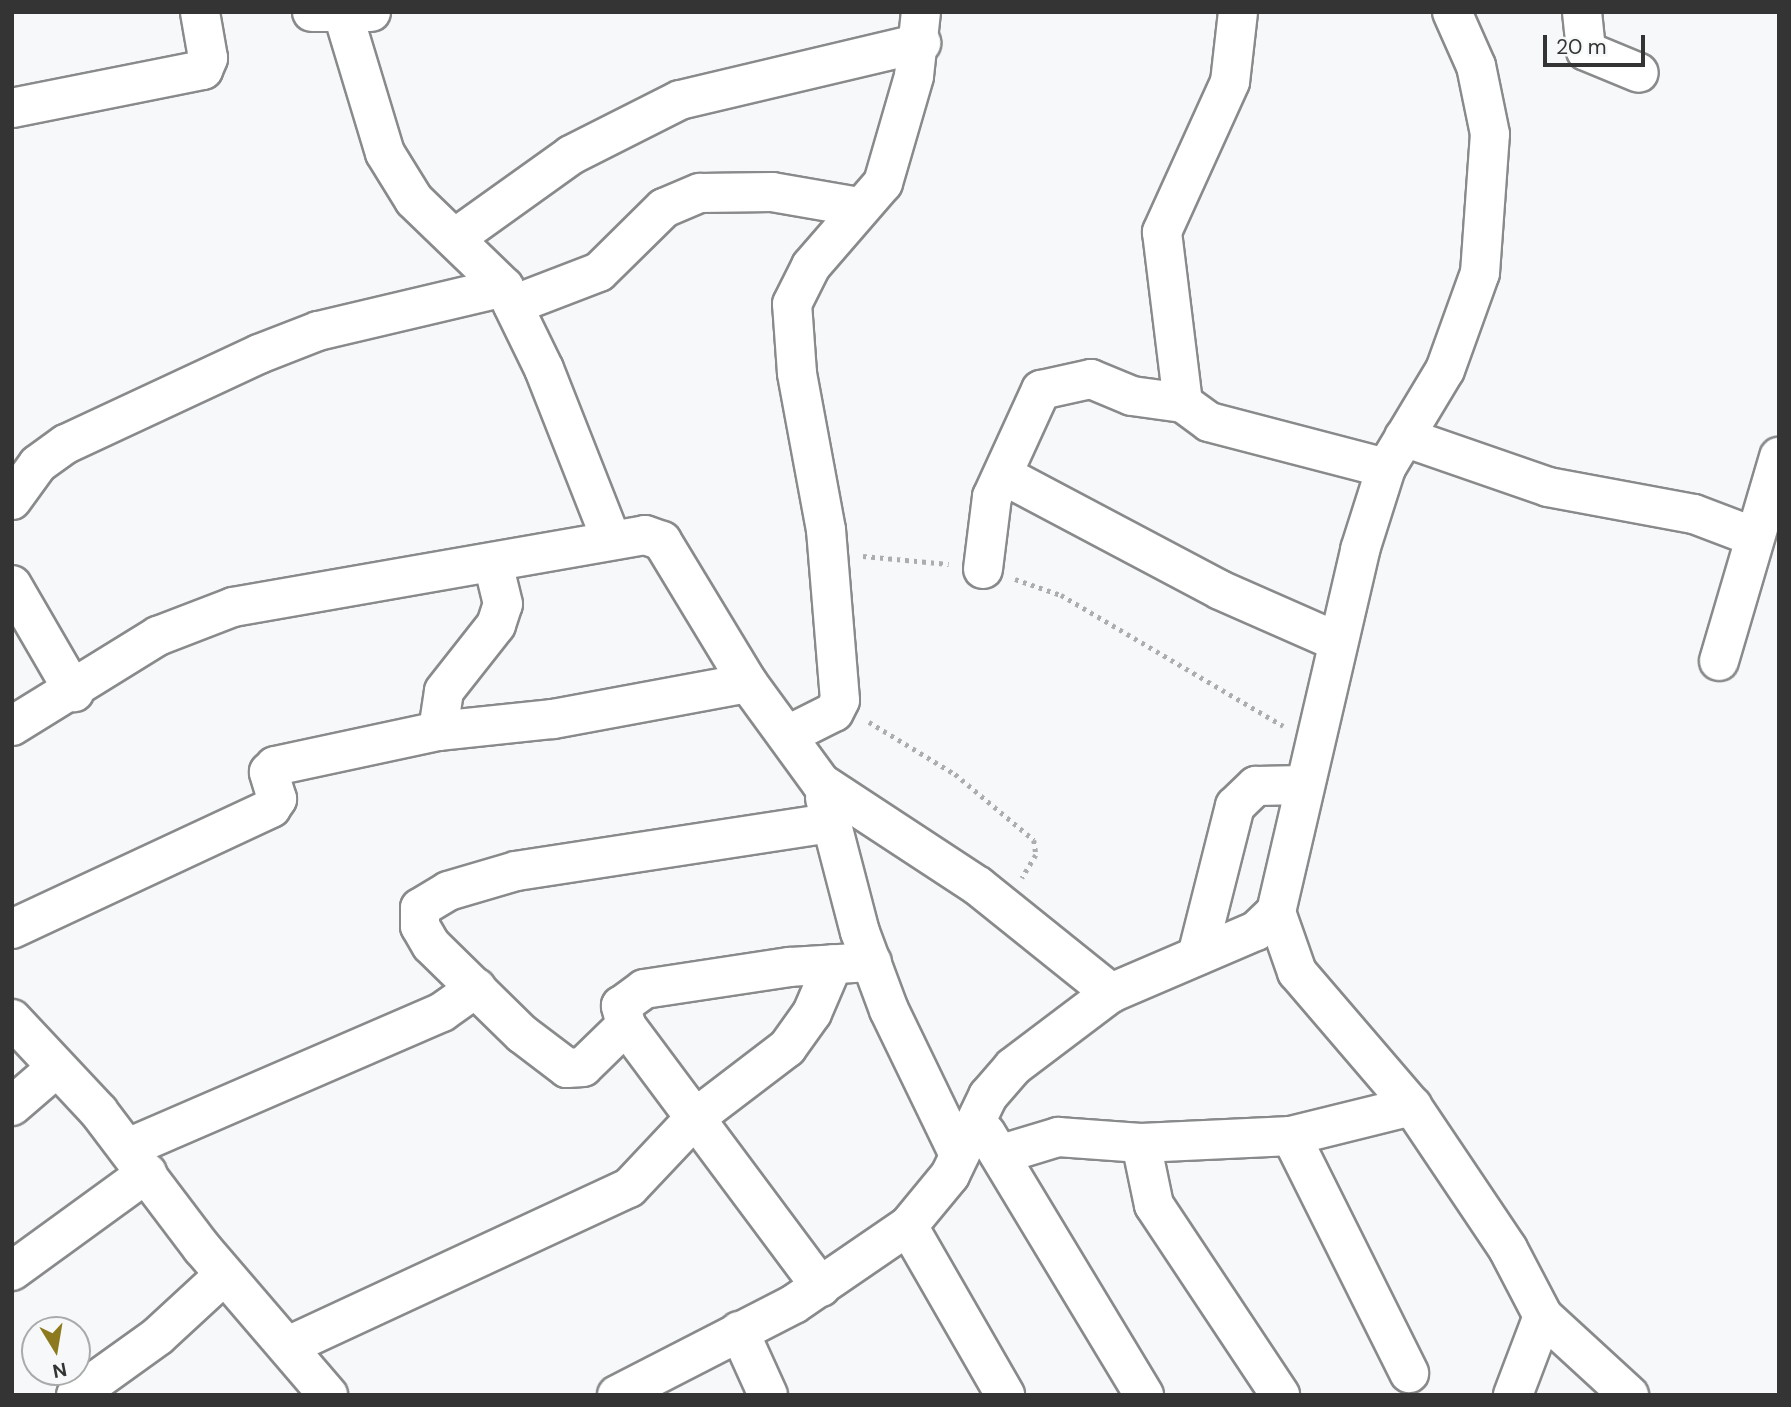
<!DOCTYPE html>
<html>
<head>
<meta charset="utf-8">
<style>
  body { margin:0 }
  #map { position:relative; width:1791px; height:1407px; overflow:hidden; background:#f7f8f9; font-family:"DM Sans",sans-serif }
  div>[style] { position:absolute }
  .path>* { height:4.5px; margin-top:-2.25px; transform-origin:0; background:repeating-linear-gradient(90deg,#acadae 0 3.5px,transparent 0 8.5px) }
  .roads { filter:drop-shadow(2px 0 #898a8b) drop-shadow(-2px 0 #898a8b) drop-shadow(0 2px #898a8b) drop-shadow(0 -2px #898a8b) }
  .minor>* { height:38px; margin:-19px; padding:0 19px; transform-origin:19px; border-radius:19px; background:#fff }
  span { translate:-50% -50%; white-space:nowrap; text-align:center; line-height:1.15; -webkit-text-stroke:7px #f7f8f9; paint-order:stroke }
  .frame { position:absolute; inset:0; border:14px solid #343434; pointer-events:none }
  .north { position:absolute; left:21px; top:1316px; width:70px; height:70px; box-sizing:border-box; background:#f7f8f9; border:2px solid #a9aaaa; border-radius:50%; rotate:169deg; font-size:19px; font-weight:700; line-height:28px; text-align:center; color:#343434 }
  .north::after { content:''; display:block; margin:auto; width:24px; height:32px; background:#8d7a1f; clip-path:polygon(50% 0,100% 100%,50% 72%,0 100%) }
  .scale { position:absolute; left:1543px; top:35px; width:102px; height:32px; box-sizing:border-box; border:4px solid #343434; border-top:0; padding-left:9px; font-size:21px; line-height:24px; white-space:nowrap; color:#343434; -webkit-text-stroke:5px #f7f8f9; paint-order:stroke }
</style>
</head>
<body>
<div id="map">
  <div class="path">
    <div style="left:863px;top:556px;width:86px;rotate:5.3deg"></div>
    <div style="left:1015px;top:579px;width:49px;rotate:19.2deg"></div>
    <div style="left:1061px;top:595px;width:258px;rotate:30.5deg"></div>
    <div style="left:869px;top:722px;width:100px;rotate:31.2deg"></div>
    <div style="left:955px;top:774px;width:103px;rotate:39.9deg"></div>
    <div style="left:1034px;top:840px;width:15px;rotate:82deg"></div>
    <div style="left:1036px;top:855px;width:27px;rotate:121deg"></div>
  </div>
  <div class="roads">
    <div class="minor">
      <div style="left:312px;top:12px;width:59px"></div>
      <div style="left:1238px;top:12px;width:70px;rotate:96.5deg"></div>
      <div style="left:1230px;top:82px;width:165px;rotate:114.4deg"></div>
      <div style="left:1162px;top:232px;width:172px;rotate:83deg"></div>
      <div style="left:1183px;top:403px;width:32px;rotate:36deg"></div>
      <div style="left:1209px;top:422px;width:183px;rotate:14.6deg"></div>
      <div style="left:1582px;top:12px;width:39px;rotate:84deg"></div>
      <div style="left:1586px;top:51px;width:57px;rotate:22.5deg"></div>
      <div style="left:343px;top:14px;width:145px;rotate:73.2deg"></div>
      <div style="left:385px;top:153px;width:55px;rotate:58.3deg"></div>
      <div style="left:414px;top:200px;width:125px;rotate:44deg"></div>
      <div style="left:504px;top:287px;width:91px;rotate:64deg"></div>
      <div style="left:544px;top:369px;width:183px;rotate:68.5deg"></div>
      <div style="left:12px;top:108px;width:195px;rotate:-11.3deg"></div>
      <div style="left:203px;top:70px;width:13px;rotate:-67deg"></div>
      <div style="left:208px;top:58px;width:47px;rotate:-99.9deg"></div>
      <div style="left:458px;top:236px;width:139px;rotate:-35.6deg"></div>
      <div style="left:571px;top:155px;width:122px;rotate:-26.8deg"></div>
      <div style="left:680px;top:100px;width:248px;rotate:-13.3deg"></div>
      <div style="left:513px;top:305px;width:92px;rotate:-21deg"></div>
      <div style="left:599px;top:272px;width:91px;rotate:-44.6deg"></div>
      <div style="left:664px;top:208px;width:39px;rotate:-23deg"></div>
      <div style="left:700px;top:193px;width:72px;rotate:-0.8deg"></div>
      <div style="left:772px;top:192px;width:88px;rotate:9.8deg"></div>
      <div style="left:1404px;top:437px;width:152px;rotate:19.1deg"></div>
      <div style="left:1548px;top:487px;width:148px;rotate:10.5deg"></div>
      <div style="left:1694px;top:514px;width:62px;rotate:20.8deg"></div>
      <div style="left:1005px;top:476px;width:243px;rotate:27.9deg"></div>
      <div style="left:1220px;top:590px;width:129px;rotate:23.8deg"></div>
      <div style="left:12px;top:500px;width:44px;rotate:-54.2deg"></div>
      <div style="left:38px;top:464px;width:34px;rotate:-36deg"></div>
      <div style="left:66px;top:444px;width:213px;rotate:-25deg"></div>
      <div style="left:259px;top:354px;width:63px;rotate:-21.3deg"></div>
      <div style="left:318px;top:331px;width:191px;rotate:-13.3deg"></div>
      <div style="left:983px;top:569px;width:73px;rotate:-82.9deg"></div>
      <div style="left:992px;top:497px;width:118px;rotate:-65.4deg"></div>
      <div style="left:1041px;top:390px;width:51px;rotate:-12.4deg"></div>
      <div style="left:1091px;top:379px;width:44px;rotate:22.5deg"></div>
      <div style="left:1132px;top:396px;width:51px;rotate:7.8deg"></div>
      <div style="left:12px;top:585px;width:124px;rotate:59.9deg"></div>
      <div style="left:1719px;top:661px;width:213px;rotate:-73.6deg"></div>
      <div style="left:12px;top:726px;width:172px;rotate:-31.7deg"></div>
      <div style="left:158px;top:636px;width:80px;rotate:-21.1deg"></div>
      <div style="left:233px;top:607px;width:418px;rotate:-9.9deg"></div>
      <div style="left:645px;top:535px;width:18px;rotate:19deg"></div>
      <div style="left:662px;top:541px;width:166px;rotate:58.8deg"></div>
      <div style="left:748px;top:683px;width:124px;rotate:53.9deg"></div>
      <div style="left:821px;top:783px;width:188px;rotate:33.3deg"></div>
      <div style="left:978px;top:886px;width:171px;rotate:38.8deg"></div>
      <div style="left:438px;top:731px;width:40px;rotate:-81.5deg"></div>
      <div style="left:444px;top:691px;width:84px;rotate:-51.8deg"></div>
      <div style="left:496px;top:625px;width:22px;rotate:-72deg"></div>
      <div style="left:503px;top:604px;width:42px;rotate:-103.7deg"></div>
      <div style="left:790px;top:734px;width:49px;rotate:-26.6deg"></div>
      <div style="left:834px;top:712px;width:13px;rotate:-63deg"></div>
      <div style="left:840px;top:700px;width:171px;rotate:-94.7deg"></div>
      <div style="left:826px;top:530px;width:160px;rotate:-100.5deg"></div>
      <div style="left:797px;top:373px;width:69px;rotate:-94.1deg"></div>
      <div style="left:792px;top:304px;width:42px;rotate:-63.4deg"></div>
      <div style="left:811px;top:266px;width:110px;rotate:-49.1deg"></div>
      <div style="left:883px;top:183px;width:111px;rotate:-73.8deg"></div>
      <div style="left:914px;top:76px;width:64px;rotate:-83.8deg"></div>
      <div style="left:825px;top:798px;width:138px;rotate:75.4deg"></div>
      <div style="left:860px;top:932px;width:83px;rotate:69.6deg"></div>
      <div style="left:889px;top:1010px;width:161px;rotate:64.2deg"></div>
      <div style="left:1276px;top:912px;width:64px;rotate:70.7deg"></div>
      <div style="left:1297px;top:972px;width:177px;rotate:49.4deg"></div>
      <div style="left:1412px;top:1106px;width:172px;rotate:56.1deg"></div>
      <div style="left:1508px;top:1249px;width:76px;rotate:62.4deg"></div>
      <div style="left:1543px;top:1316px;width:85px;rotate:110.8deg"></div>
      <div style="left:12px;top:929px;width:286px;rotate:-25deg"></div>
      <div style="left:271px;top:808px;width:11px;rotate:-56deg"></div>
      <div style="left:277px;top:799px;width:28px;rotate:-107deg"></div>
      <div style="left:269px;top:772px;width:8px;rotate:-45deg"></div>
      <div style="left:275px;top:766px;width:167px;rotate:-12.1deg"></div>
      <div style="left:438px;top:731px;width:116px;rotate:-6deg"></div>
      <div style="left:553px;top:719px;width:198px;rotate:-10.5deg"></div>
      <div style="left:1197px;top:956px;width:155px;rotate:-75.8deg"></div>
      <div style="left:1235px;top:806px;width:29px;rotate:-44deg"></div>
      <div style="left:1256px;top:786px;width:47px;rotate:-1.2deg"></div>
      <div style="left:12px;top:1019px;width:127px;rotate:46.9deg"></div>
      <div style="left:99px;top:1112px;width:171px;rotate:52.9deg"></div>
      <div style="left:202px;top:1248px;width:194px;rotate:49.4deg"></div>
      <div style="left:626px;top:1025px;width:60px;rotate:135.7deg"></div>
      <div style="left:583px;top:1067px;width:16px;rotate:176deg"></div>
      <div style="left:567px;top:1068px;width:56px;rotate:-142.9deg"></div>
      <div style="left:522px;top:1034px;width:127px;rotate:-135.6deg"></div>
      <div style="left:431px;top:945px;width:22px;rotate:-120deg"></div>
      <div style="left:420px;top:926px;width:18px;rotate:-90deg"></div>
      <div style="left:420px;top:908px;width:33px;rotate:-31deg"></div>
      <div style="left:448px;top:891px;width:71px;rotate:-16.4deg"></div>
      <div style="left:516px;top:871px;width:319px;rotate:-8.7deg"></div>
      <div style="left:12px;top:1106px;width:57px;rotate:-40.7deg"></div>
      <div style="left:986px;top:1133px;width:306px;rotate:58.9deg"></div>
      <div style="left:1291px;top:1136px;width:265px;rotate:63.5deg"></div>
      <div style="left:1141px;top:1143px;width:63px;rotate:78.2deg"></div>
      <div style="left:1154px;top:1205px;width:228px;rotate:56.4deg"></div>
      <div style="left:128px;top:1148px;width:342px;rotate:-23.4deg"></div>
      <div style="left:442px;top:1012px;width:42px;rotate:-35.2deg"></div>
      <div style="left:1002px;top:1154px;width:59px;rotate:-16.9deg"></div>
      <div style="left:1058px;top:1137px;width:83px;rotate:4.1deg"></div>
      <div style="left:1141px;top:1143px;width:150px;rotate:-2.7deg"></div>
      <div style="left:1291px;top:1136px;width:125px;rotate:-13.9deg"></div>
      <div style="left:908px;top:1226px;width:195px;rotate:60.1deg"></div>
      <div style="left:12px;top:1271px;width:167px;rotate:-36deg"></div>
      <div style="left:821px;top:1287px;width:327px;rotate:-126.7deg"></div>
      <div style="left:626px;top:1025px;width:20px;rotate:-105deg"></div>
      <div style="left:621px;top:1006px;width:29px;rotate:-36deg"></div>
      <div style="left:644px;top:989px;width:148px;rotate:-8.6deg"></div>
      <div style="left:790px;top:967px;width:82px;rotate:-3.5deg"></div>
      <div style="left:1543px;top:1316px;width:117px;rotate:42.6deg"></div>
      <div style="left:739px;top:1331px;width:70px;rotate:65.6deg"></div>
      <div style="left:288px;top:1346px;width:376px;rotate:-24.9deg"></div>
      <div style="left:629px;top:1188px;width:96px;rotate:-46.7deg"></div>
      <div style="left:695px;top:1118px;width:116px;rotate:-37.3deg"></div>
      <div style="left:787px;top:1048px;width:43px;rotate:-54.5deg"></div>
      <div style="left:812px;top:1013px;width:53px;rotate:-66.8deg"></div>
      <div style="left:76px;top:1395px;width:101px;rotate:-35.7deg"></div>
      <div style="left:158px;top:1336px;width:90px;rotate:-42.7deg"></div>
      <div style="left:617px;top:1395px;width:199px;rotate:-27.2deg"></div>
      <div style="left:794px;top:1304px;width:138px;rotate:-34.4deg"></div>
      <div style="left:908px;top:1226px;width:66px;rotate:-50.5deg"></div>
      <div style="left:950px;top:1175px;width:88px;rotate:-64.3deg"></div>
      <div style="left:988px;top:1096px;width:38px;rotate:-49deg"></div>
      <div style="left:1013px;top:1067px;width:123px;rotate:-37.1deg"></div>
      <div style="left:1111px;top:993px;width:158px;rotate:-23.2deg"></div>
      <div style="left:1256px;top:931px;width:28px;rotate:-44deg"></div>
      <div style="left:1276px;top:912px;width:372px;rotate:-76.9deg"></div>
      <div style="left:1360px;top:550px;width:86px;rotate:-72.4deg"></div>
      <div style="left:1386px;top:468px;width:114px;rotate:-59deg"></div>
      <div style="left:1445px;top:370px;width:103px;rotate:-70.2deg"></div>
      <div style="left:1480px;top:273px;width:139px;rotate:-85.9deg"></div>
      <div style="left:1490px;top:134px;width:69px;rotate:-101.6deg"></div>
      <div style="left:1476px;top:66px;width:59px;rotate:-114deg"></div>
    </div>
  </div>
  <div class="frame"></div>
  <div class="north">N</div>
  <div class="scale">20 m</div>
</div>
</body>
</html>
